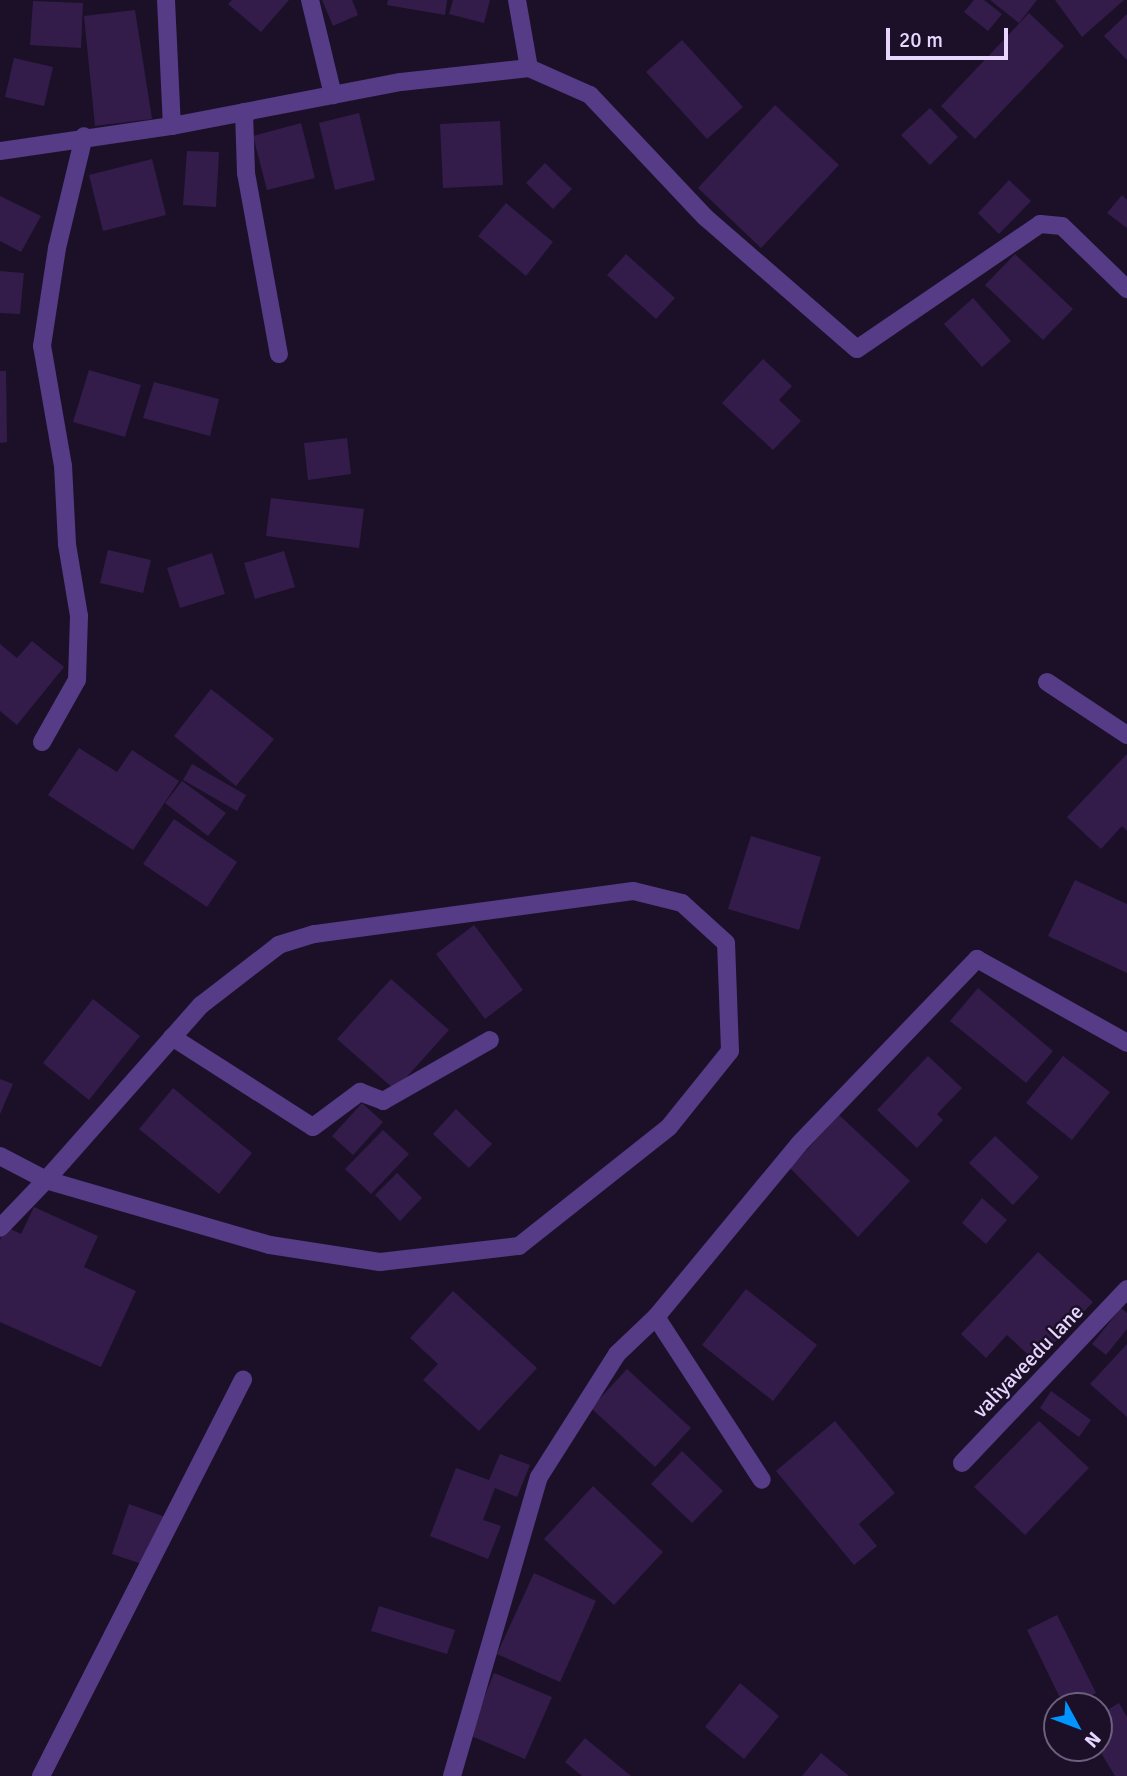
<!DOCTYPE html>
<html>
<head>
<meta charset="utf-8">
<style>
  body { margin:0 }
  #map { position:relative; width:1127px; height:1776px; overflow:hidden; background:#1b1028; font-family:Signika,sans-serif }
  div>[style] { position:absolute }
  .building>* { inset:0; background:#331c49 }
  .street>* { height:18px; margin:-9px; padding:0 9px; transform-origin:9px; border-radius:9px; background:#563b86 }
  span { translate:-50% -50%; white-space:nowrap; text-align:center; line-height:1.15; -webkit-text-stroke:5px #1b1028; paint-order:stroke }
  .street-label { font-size:21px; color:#e8d6ff }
  .north { position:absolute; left:1043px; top:1692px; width:70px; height:70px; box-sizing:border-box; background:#1b1028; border:2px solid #6d5f7e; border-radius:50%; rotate:131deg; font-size:19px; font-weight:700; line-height:28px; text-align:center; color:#e8d6ff }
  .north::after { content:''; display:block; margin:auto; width:24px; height:32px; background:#0294ff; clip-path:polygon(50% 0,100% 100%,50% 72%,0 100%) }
  .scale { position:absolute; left:886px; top:28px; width:122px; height:32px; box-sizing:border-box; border:4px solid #e8d6ff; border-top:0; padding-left:9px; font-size:21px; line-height:24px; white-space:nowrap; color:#e8d6ff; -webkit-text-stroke:5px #1b1028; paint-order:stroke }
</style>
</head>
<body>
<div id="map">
  <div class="building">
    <div style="clip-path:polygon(232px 0,289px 0,261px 32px,228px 4px)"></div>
    <div style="clip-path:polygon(322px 0,352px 0,358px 15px,333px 26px)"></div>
    <div style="clip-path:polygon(388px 0,447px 0,445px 15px,387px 5px)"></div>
    <div style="clip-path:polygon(453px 0,490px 0,484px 23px,449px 14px)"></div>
    <div style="clip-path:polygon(974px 0,984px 0,1002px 14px,988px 31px,964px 12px)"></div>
    <div style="clip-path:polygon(990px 0,1037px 0,1019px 23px)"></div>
    <div style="clip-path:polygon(1055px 0,1124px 0,1082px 37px)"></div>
    <div style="clip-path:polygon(33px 1px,83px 3px,81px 48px,30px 45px)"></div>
    <div style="clip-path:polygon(135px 10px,152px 119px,95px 126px,84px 16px)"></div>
    <div style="clip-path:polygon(1029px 13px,1064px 46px,975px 139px,941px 106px)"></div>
    <div style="clip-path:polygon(1127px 14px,1127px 60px,1104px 36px)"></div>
    <div style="clip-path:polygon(682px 40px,743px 107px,707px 139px,646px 72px)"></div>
    <div style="clip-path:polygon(14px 58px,53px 67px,44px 106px,5px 97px)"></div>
    <div style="clip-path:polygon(775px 105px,839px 165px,761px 248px,698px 188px)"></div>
    <div style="clip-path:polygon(930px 108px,958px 137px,930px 165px,901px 135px)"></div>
    <div style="clip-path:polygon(359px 113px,375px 180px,335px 190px,319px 123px)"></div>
    <div style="clip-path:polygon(500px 121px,503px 185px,443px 188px,440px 124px)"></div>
    <div style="clip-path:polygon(301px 123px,315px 178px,267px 190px,253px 136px)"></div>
    <div style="clip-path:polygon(187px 151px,219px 152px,216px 207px,183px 205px)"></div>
    <div style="clip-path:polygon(152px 159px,166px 215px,103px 231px,89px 175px)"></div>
    <div style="clip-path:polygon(545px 163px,572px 189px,553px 209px,526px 183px)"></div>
    <div style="clip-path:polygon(1009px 180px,1031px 201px,999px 234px,978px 213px)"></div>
    <div style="clip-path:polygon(1122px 195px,1127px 200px,1127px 228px,1107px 213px)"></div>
    <div style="clip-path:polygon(0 196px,41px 216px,21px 252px,0 241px)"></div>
    <div style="clip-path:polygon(506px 203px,553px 242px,526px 276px,478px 236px)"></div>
    <div style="clip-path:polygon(626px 254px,675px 298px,656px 319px,607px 275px)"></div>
    <div style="clip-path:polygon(1015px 254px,1073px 309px,1043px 340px,985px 285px)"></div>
    <div style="clip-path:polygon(0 271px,24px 273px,20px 314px,0 313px)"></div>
    <div style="clip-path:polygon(973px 298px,1011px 341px,982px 367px,944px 324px)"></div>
    <div style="clip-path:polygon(763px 359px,792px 386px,779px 400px,801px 421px,773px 450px,722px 403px)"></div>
    <div style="clip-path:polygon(89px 370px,141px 385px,125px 437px,73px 422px)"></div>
    <div style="clip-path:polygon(0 371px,6px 371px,7px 442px,0 443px)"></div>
    <div style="clip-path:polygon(154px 382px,219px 399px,210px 436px,143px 418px)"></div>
    <div style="clip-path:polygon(347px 438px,351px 474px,308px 480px,304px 443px)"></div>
    <div style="clip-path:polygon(271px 498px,364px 509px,359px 548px,266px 536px)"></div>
    <div style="clip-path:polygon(108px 550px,151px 560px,143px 593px,100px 583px)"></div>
    <div style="clip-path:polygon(284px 551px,295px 587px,255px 599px,244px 563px)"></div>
    <div style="clip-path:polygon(212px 553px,225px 594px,180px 608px,167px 568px)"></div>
    <div style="clip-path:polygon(32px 641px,64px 667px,17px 725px,0 711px,0 644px,17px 658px)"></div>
    <div style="clip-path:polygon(211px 689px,274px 739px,236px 786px,174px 736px)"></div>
    <div style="clip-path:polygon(79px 748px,117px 772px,132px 750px,179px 781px,133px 850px,48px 795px)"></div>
    <div style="clip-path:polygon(1127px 754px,1127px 831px,1122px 826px,1101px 849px,1067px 817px)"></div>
    <div style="clip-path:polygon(192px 764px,246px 795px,237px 811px,183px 780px)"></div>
    <div style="clip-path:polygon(182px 781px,226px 813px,208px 836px,165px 803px)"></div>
    <div style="clip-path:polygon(174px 819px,237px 862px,207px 907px,143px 864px)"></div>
    <div style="clip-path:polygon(751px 836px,821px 857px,799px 930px,728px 909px)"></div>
    <div style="clip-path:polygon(1075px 880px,1127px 904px,1127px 973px,1048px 936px)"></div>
    <div style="clip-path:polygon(474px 925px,523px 990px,485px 1019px,436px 954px)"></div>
    <div style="clip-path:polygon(391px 979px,449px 1030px,395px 1090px,337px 1039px)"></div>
    <div style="clip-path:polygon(978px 988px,1053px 1051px,1026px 1083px,950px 1021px)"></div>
    <div style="clip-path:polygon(93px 999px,140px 1036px,89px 1100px,43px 1063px)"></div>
    <div style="clip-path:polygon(928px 1056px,962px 1088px,937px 1114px,943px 1120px,917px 1148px,877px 1110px)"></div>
    <div style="clip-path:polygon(1063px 1056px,1110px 1092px,1072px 1140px,1026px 1103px)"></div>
    <div style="clip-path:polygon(0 1079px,13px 1084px,0 1114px)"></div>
    <div style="clip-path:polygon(173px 1088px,252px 1153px,219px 1194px,139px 1129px)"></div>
    <div style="clip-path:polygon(362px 1103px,383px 1122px,353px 1155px,332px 1136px)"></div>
    <div style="clip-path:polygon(456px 1109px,492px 1144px,469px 1168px,433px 1134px)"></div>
    <div style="clip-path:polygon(839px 1115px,910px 1181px,858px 1237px,790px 1168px)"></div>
    <div style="clip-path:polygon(383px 1130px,409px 1154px,371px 1194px,345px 1169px)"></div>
    <div style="clip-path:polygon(995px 1136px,1039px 1177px,1013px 1205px,969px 1163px)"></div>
    <div style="clip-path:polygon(397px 1173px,422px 1198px,400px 1221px,375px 1195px)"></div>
    <div style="clip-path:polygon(982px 1198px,1007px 1220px,986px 1244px,962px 1223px)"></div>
    <div style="clip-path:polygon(34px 1207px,98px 1236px,84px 1267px,136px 1291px,101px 1367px,0 1322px,0 1240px,6px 1227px,21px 1234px)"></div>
    <div style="clip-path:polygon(1038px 1252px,1093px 1302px,1036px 1362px,1007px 1335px,986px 1358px,961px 1334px)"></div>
    <div style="clip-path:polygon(746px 1289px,817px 1345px,773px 1401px,702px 1345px)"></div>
    <div style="clip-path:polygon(453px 1291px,537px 1368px,479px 1431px,423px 1380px,438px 1364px,410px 1338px)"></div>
    <div style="clip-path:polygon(1121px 1308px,1127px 1313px,1127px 1329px,1106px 1355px,1092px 1344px)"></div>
    <div style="clip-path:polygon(1127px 1344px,1127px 1417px,1090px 1384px)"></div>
    <div style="clip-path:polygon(627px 1369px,691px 1428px,655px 1467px,591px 1408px)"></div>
    <div style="clip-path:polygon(1051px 1391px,1091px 1420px,1079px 1437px,1040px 1408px)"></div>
    <div style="clip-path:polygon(835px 1421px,895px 1493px,859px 1524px,877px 1546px,854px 1565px,776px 1471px)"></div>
    <div style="clip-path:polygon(1039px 1421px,1089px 1468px,1025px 1535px,974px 1487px)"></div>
    <div style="clip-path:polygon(682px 1451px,723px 1491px,692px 1523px,651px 1484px)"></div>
    <div style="clip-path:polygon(500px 1454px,530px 1465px,517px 1497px,495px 1488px,483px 1520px,501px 1526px,488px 1559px,430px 1536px,456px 1468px,489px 1480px)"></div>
    <div style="clip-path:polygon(593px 1486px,663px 1552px,614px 1605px,544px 1539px)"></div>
    <div style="clip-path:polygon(129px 1504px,168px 1518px,151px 1567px,112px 1554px)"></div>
    <div style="clip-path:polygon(534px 1573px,596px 1601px,560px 1682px,497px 1654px)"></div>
    <div style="clip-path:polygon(379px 1606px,455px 1630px,447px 1654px,371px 1631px)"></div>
    <div style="clip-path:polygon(1057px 1615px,1096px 1693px,1070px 1706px,1064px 1706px,1027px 1630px)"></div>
    <div style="clip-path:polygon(494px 1673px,552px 1697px,525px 1759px,469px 1735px)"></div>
    <div style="clip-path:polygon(740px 1683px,779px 1716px,744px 1759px,705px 1727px)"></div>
    <div style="clip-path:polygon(1119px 1703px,1127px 1717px,1127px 1776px,1115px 1776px,1098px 1748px,1099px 1715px)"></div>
    <div style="clip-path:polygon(585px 1738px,631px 1776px,582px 1776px,565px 1762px)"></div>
    <div style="clip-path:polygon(821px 1753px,849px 1776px,802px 1776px)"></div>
  </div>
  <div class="street">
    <div style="left:166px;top:0;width:126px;rotate:87.3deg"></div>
    <div style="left:310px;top:0;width:98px;rotate:76.4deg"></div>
    <div style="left:517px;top:0;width:69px;rotate:80deg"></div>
    <div style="left:244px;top:112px;width:61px;rotate:88.1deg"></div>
    <div style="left:246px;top:173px;width:184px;rotate:79.7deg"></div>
    <div style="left:0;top:151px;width:174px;rotate:-8.3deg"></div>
    <div style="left:172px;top:126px;width:233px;rotate:-10.9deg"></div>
    <div style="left:401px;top:82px;width:129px;rotate:-6.2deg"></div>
    <div style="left:529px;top:68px;width:67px;rotate:23.9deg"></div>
    <div style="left:590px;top:95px;width:168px;rotate:46.7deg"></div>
    <div style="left:705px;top:217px;width:201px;rotate:41deg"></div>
    <div style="left:857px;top:349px;width:222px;rotate:-34.3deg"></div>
    <div style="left:1040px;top:224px;width:22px;rotate:5deg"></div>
    <div style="left:1062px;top:226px;width:91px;rotate:44.1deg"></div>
    <div style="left:1047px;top:682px;width:96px;rotate:33.5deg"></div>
    <div style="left:42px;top:742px;width:71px;rotate:-60.6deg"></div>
    <div style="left:77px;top:680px;width:64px;rotate:-88.2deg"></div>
    <div style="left:79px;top:616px;width:73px;rotate:-99.5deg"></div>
    <div style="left:67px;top:544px;width:78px;rotate:-92.9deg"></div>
    <div style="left:63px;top:466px;width:122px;rotate:-99.9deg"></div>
    <div style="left:42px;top:346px;width:99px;rotate:-81.3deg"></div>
    <div style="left:57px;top:248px;width:115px;rotate:-76.4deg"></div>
    <div style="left:172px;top:1037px;width:167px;rotate:32.6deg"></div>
    <div style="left:313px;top:1127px;width:59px;rotate:-36.7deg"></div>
    <div style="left:360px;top:1092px;width:25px;rotate:21deg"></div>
    <div style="left:383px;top:1101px;width:123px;rotate:-29.7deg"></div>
    <div style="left:0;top:1156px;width:52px;rotate:27.6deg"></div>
    <div style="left:46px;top:1180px;width:233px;rotate:16.2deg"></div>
    <div style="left:270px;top:1245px;width:111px;rotate:8.8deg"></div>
    <div style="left:380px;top:1262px;width:140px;rotate:-6.6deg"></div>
    <div style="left:519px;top:1246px;width:191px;rotate:-38.4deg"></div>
    <div style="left:669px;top:1127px;width:97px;rotate:-51.2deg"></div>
    <div style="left:730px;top:1051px;width:108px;rotate:-92.1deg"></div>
    <div style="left:726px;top:943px;width:59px;rotate:-137.7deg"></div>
    <div style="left:682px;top:903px;width:50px;rotate:-166.2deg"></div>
    <div style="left:633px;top:891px;width:322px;rotate:172.3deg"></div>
    <div style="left:314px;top:934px;width:37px;rotate:163deg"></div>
    <div style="left:279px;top:945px;width:98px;rotate:142.4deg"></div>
    <div style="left:201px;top:1005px;width:208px;rotate:131.5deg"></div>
    <div style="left:63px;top:1161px;width:25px;rotate:132deg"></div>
    <div style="left:46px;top:1180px;width:66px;rotate:133.8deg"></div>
    <div style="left:656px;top:1317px;width:194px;rotate:57deg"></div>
    <div style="left:962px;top:1463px;width:240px;rotate:-46.5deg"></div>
    <div style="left:41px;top:1776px;width:445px;rotate:-63deg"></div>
    <div style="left:452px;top:1776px;width:311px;rotate:-73.8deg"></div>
    <div style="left:539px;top:1477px;width:146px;rotate:-57.6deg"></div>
    <div style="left:617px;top:1354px;width:54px;rotate:-43.5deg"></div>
    <div style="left:656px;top:1317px;width:224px;rotate:-50.4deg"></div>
    <div style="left:799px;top:1144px;width:257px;rotate:-46.1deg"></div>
    <div style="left:977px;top:959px;width:172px;rotate:29.2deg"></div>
  </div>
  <div class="street-label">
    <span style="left:1028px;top:1361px;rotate:-46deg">valiyaveedu lane</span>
  </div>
  <div class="north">N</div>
  <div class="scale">20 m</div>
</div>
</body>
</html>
